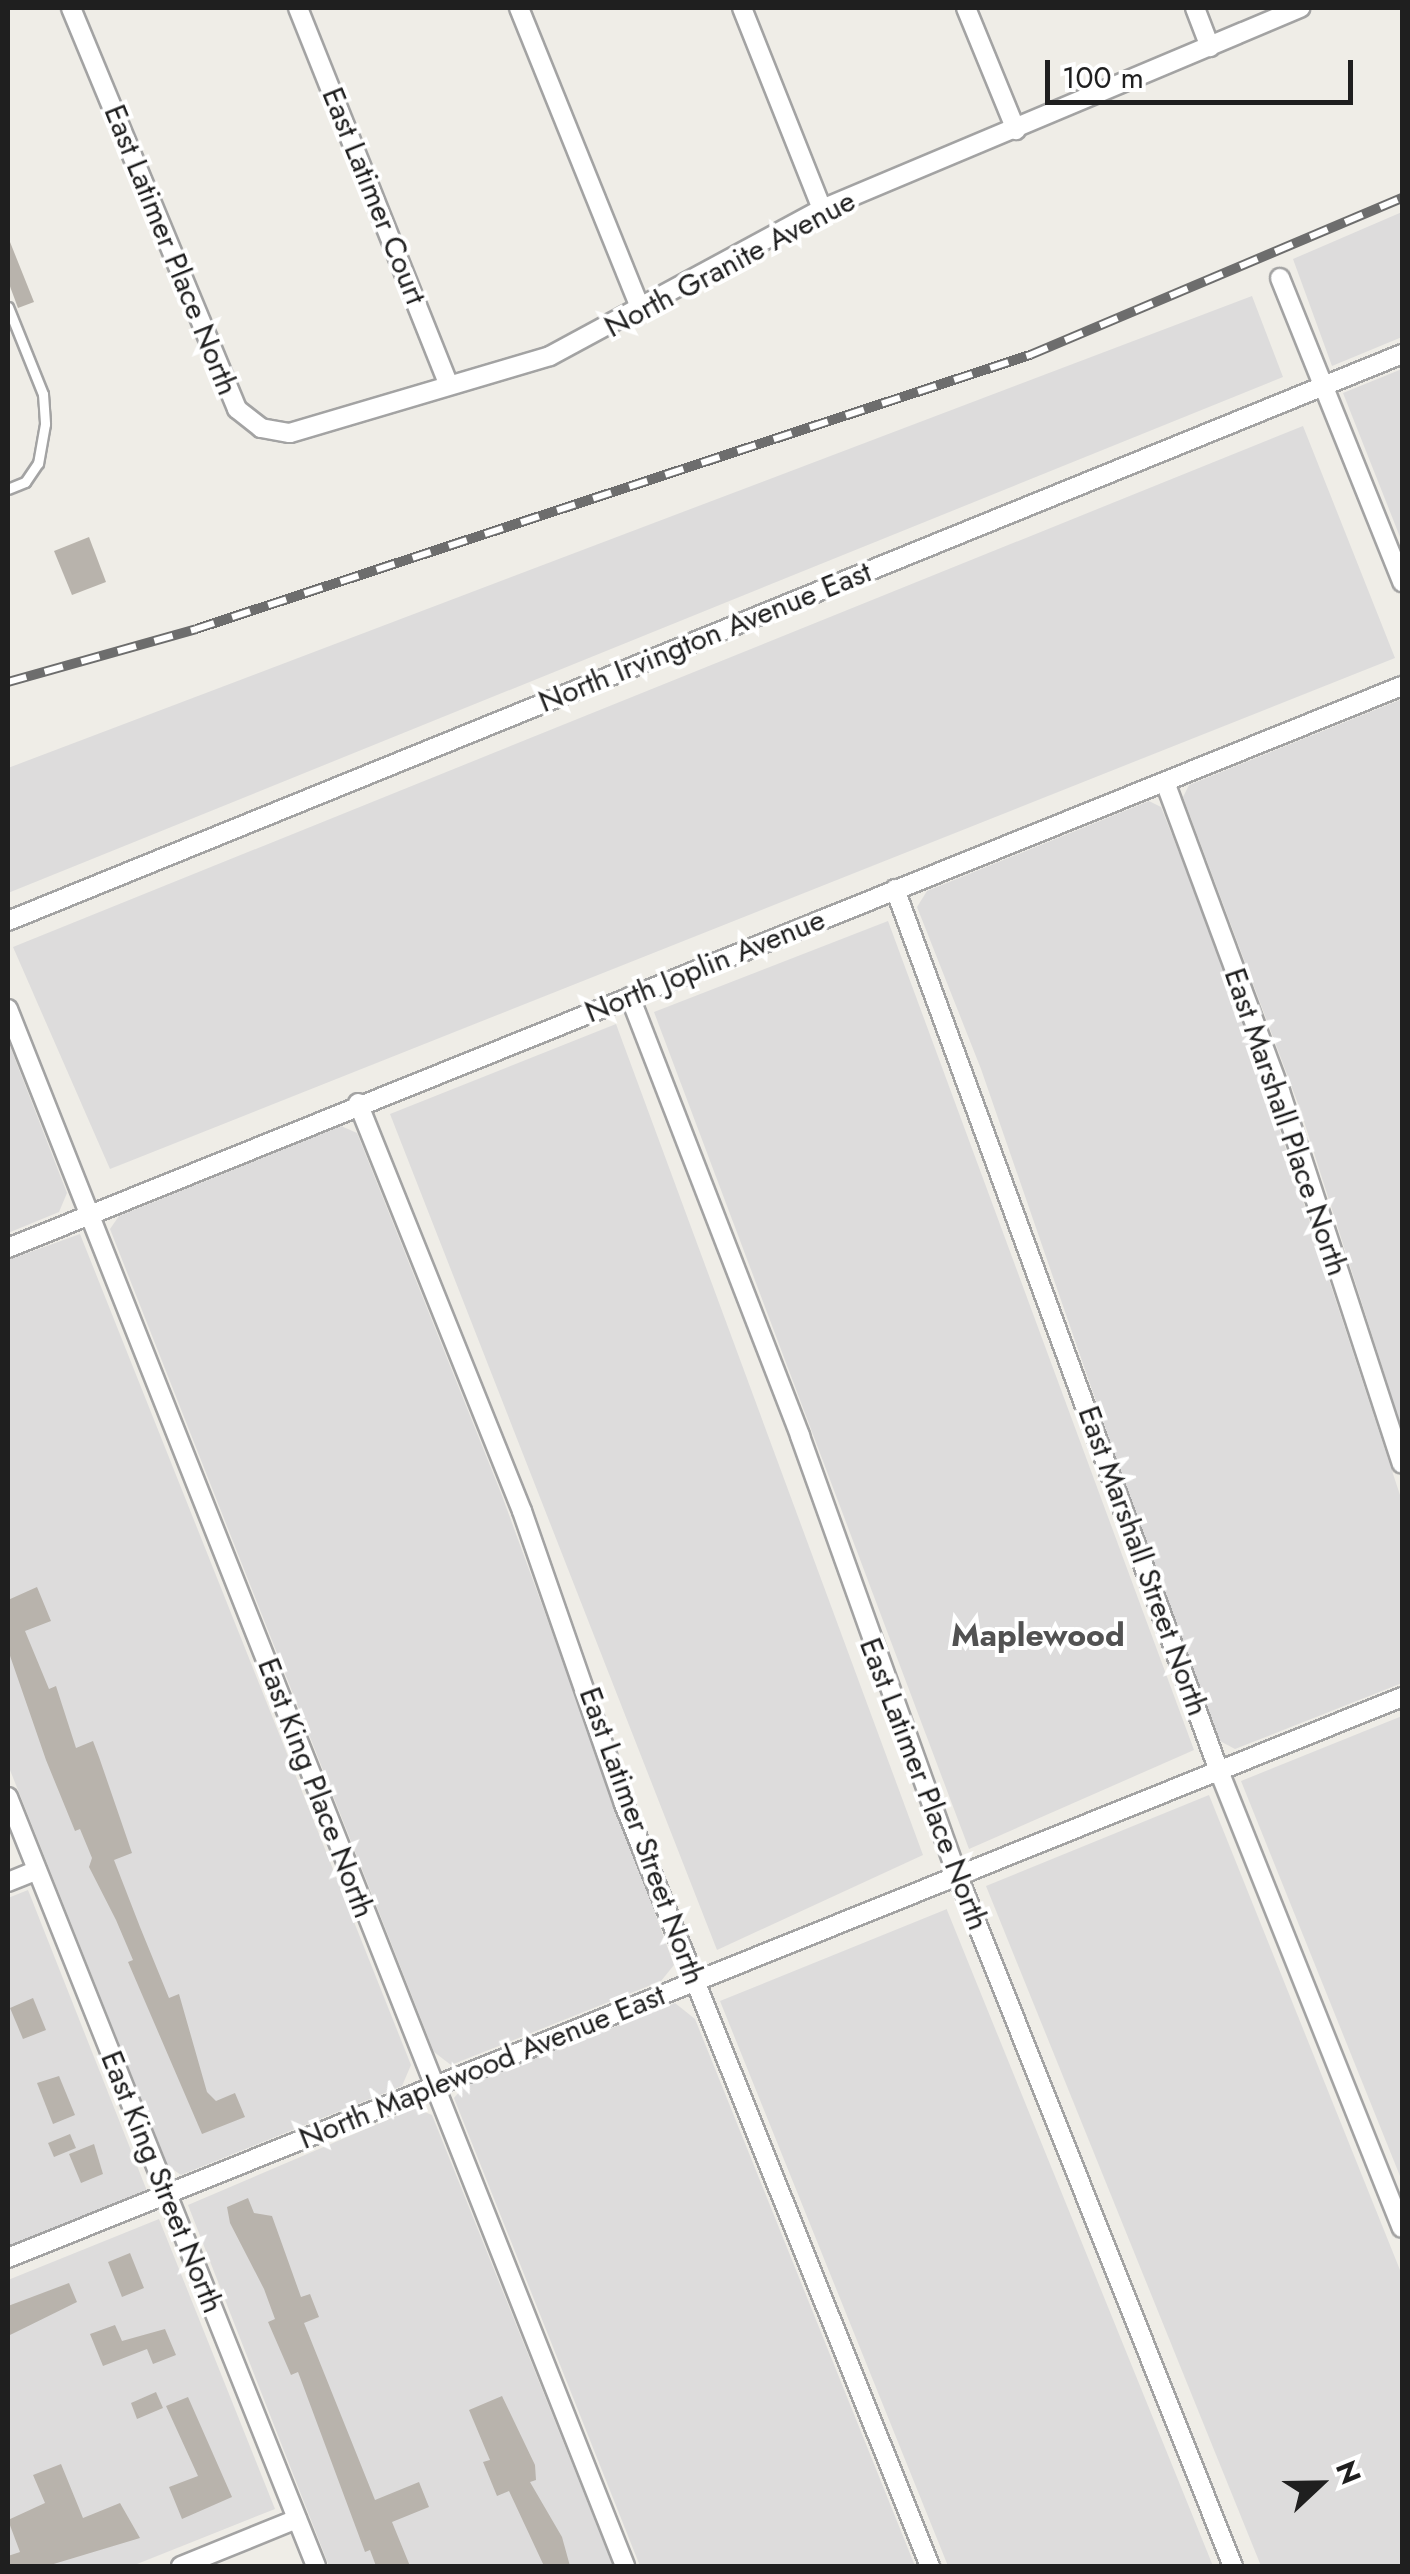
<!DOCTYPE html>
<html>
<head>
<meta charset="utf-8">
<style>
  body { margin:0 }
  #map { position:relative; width:1410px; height:2574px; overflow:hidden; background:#efede7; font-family:Jost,sans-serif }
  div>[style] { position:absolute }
  .residential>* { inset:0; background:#dddcdc }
  .building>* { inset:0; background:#b8b3ac }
  .roads { filter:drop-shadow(2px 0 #a3a3a3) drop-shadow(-2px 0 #a3a3a3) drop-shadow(0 2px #a3a3a3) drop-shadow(0 -2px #a3a3a3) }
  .lane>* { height:9px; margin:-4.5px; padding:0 4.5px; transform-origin:4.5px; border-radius:4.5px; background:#fff }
  .street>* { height:18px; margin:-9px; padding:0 9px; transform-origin:9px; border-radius:9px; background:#fff }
  .rail>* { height:10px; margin-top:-5px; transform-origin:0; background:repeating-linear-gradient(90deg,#fff 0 19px,#6d6d6d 0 38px); box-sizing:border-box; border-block:2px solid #6d6d6d }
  span { translate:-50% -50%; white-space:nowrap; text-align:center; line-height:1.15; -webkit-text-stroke:8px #fff; paint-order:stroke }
  .street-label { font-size:30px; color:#1f1f1f }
  .neighbourhood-label { font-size:32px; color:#525252; font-weight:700 }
  .frame { position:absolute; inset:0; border:10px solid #1f1f1f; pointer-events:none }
  .north { position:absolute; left:1270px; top:2434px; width:100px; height:100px; -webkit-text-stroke:8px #fff; paint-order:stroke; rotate:68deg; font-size:28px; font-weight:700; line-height:40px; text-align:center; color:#1f1f1f }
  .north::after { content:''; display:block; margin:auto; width:35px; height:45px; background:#1f1f1f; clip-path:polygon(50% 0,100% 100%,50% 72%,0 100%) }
  .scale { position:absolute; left:1045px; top:60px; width:308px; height:45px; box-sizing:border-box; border:5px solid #1f1f1f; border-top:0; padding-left:12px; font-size:30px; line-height:35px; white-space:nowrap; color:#1f1f1f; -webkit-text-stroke:8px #fff; paint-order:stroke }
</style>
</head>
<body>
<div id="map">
  <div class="residential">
    <div style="clip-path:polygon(1402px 212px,1402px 337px,1332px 366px,1293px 259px)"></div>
    <div style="clip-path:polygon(1252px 296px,1283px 377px,8px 893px,8px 768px)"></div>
    <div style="clip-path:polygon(1402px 369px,1402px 542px,1343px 393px)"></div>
    <div style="clip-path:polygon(1303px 426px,1395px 658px,110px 1169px,13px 947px)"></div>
    <div style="clip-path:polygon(1402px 699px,1402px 1429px,1300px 1109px,1183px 797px,1189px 785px)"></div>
    <div style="clip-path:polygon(1149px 801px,1161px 807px,1234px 992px,1402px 1501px,1402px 1683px,1235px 1749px,1220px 1741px,1170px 1615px,981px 1069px,917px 907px,927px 891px)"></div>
    <div style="clip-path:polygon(888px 921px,1194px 1750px,969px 1849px,654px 1012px)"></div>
    <div style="clip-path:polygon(616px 1024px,923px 1855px,717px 1950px,390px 1114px)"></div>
    <div style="clip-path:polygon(8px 1041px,67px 1193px,59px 1212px,8px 1233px)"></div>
    <div style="clip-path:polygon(341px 1126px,357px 1133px,501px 1493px,674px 1965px,661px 1981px,451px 2065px,434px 2052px,110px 1229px,119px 1216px)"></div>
    <div style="clip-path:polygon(80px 1234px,411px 2065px,402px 2086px,181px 2175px,168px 2166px,8px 1765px,8px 1260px)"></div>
    <div style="clip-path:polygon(1402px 1716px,1402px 2181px,1241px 1781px)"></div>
    <div style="clip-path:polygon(1209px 1795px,1402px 2275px,1402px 2566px,1261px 2566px,986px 1886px)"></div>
    <div style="clip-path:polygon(28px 1890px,147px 2191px,8px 2247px,8px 1898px)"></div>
    <div style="clip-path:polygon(947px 1909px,947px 1910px,1213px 2566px,948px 2566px,720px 2001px)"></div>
    <div style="clip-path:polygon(675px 2003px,695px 2019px,915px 2566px,640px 2566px,454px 2098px,464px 2086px)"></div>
    <div style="clip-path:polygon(415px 2108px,432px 2115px,613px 2566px,329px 2566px,188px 2205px)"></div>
    <div style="clip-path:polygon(159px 2219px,275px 2509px,132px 2566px,8px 2566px,8px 2280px)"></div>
  </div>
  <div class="building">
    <div style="clip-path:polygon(8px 237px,34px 302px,18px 308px,8px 281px)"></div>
    <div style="clip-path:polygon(89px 537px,106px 582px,72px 595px,54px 551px)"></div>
    <div style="clip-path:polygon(37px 1587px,51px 1621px,25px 1631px,49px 1689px,56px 1686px,76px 1748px,93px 1741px,99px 1757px,132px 1853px,114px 1860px,140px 1927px,169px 1998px,179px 1994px,207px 2092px,216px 2101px,235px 2093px,245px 2117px,202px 2134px,128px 1962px,133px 1960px,116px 1920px,89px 1867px,92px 1858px,80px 1829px,75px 1831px,46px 1760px,8px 1650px,8px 1600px)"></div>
    <div style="clip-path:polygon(33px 1998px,46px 2030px,23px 2039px,10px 2008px)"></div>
    <div style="clip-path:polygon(59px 2076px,75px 2115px,53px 2124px,37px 2083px)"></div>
    <div style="clip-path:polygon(70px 2134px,76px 2148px,54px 2157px,48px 2143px)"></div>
    <div style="clip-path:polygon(94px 2144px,103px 2174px,81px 2183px,69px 2154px)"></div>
    <div style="clip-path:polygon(248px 2198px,254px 2213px,272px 2216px,301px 2297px,310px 2294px,319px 2317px,304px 2323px,375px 2500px,419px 2482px,429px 2507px,392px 2522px,410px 2566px,376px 2566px,370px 2550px,365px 2552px,298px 2372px,291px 2375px,268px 2322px,275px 2319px,264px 2289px,230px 2223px,227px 2207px)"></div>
    <div style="clip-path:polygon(130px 2253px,144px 2288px,122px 2297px,108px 2262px)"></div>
    <div style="clip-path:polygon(69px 2283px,77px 2302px,8px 2336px,8px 2306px)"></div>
    <div style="clip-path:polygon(115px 2325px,122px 2341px,165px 2329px,176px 2355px,153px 2364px,147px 2349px,103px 2366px,90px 2334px)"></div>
    <div style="clip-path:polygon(156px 2392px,163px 2408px,137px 2419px,131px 2403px)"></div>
    <div style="clip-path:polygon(502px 2396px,535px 2465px,536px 2480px,530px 2482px,562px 2537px,570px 2566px,544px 2566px,509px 2491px,497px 2496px,483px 2462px,490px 2460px,469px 2410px)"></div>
    <div style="clip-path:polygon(188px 2397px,232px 2497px,182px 2519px,169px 2487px,198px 2476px,166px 2406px)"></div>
    <div style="clip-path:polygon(61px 2464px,83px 2518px,120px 2503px,140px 2538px,47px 2566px,8px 2566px,8px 2556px,20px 2552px,8px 2520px,45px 2503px,33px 2475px)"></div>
  </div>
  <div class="roads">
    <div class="lane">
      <div style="left:8px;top:307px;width:94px;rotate:68.1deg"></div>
      <div style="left:43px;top:394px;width:30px;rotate:86deg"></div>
      <div style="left:45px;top:424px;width:40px;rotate:100deg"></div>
      <div style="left:38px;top:463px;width:23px;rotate:124deg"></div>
      <div style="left:25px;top:482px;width:18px;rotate:158deg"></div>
    </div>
    <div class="street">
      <div style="left:71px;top:8px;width:434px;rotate:67.5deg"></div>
      <div style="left:237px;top:409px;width:31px;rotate:38deg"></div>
      <div style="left:261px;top:428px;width:29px;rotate:10deg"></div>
      <div style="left:290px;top:433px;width:271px;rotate:-16.5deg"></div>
      <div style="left:550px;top:356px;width:309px;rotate:-28.4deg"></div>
      <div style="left:822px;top:209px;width:519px;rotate:-22.81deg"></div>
      <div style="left:298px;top:8px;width:406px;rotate:68.2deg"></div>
      <div style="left:519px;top:8px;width:326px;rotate:68deg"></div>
      <div style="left:742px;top:8px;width:216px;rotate:68.3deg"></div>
      <div style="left:966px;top:8px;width:132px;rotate:67.7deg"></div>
      <div style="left:1195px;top:8px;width:42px;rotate:69deg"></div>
      <div style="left:1280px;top:278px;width:328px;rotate:68.1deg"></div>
      <div style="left:1165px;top:782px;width:330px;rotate:69.6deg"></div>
      <div style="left:1280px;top:1091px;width:392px;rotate:71.9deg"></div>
      <div style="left:895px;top:889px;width:940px;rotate:69.83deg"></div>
      <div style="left:1219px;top:1771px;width:492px;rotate:68.2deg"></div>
      <div style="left:8px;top:921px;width:1505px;rotate:-22.13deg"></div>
      <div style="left:630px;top:997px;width:471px;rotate:68.8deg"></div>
      <div style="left:800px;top:1436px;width:465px;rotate:70.3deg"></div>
      <div style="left:957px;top:1874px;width:745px;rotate:68.26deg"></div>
      <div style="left:8px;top:1009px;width:1675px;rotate:68.38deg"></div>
      <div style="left:358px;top:1103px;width:440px;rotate:68.1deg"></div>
      <div style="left:522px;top:1511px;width:310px;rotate:70.8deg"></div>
      <div style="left:624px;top:1804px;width:821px;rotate:68.12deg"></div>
      <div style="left:8px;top:1248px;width:1503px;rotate:-21.96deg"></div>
      <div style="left:8px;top:1797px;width:828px;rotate:68.17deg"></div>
      <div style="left:8px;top:1882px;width:31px;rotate:-22deg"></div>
      <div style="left:8px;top:2258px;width:1503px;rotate:-21.92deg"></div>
      <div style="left:181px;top:2566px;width:125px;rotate:-22.1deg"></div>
    </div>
  </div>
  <div class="rail">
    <div style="left:8px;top:682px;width:195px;rotate:-15.7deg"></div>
    <div style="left:196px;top:629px;width:878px;rotate:-18.19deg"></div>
    <div style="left:1030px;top:355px;width:404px;rotate:-22.9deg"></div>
  </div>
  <div class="street-label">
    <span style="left:374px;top:196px;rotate:68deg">East Latimer Court</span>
    <span style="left:171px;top:250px;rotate:68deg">East Latimer Place North</span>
    <span style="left:730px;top:264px;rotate:-28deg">North Granite Avenue</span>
    <span style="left:705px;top:637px;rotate:-22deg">North Irvington Avenue East</span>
    <span style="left:705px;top:966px;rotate:-22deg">North Joplin Avenue</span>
    <span style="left:1286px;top:1122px;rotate:71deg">East Marshall Place North</span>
    <span style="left:1143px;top:1561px;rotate:70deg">East Marshall Street North</span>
    <span style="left:924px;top:1784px;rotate:69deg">East Latimer Place North</span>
    <span style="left:316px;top:1788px;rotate:69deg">East King Place North</span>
    <span style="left:642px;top:1836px;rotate:70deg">East Latimer Street North</span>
    <span style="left:482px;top:2067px;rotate:-22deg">North Maplewood Avenue East</span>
    <span style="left:162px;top:2182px;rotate:68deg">East King Street North</span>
  </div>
  <div class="neighbourhood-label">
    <span style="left:1038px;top:1635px">Maplewood</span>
  </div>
  <div class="frame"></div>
  <div class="north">N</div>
  <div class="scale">100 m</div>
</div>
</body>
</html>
